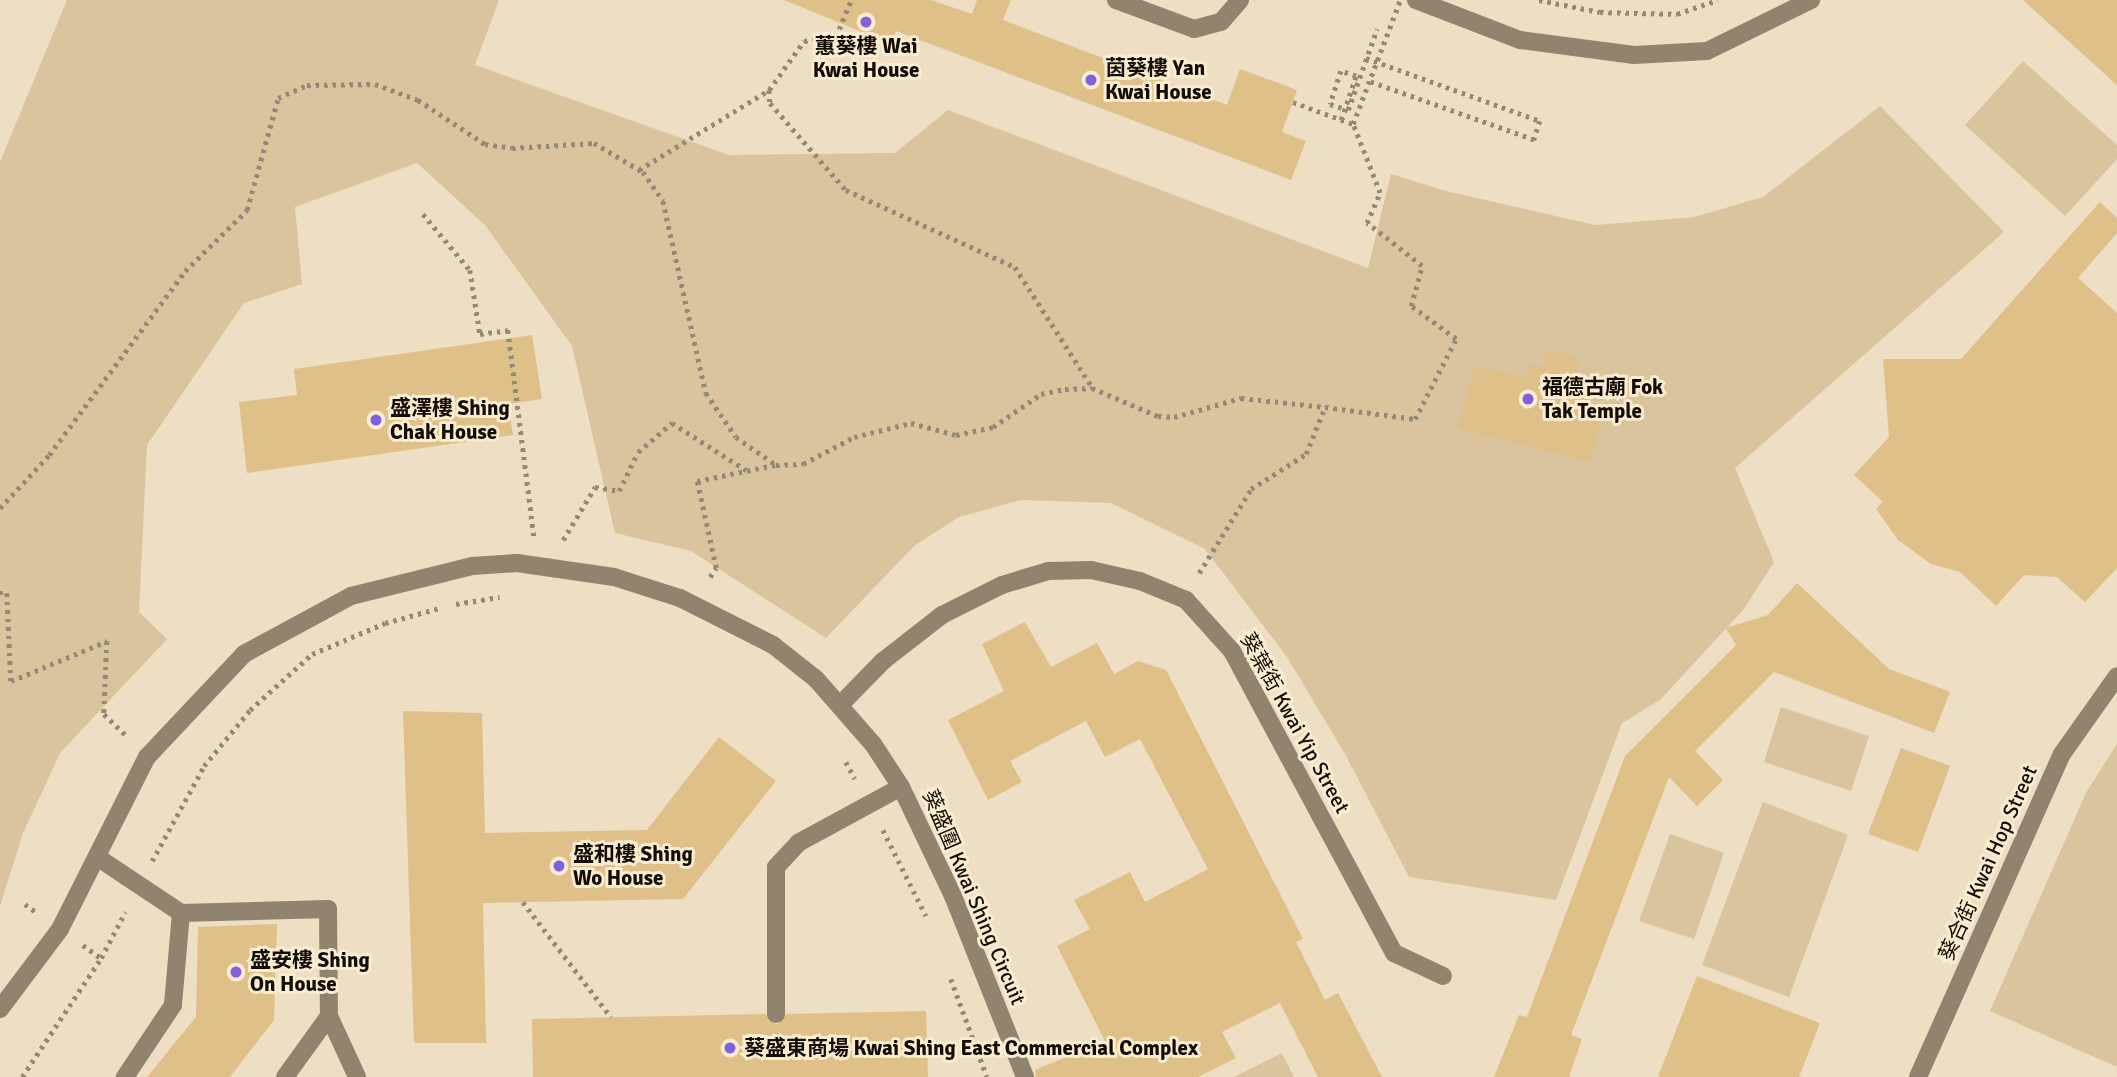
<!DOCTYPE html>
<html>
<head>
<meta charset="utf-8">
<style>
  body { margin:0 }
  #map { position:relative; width:2117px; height:1077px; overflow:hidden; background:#eddec4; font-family:Signika,"Noto Sans TC",sans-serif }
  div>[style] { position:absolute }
  .green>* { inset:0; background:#d9c49d }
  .building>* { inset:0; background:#dec088 }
  .path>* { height:4.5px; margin-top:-2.25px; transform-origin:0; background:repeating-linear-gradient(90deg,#948976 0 3.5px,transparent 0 8.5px) }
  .service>* { height:18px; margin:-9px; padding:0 9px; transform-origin:9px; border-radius:9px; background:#90846e }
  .minor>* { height:18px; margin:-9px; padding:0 9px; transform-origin:9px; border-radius:9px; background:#90846e }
  .tertiary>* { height:18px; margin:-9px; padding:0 9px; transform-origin:9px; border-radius:9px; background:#90846e }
  .path-bridge>* { height:4.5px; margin-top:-2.25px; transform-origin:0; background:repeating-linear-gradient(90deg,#948976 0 3.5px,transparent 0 8.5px) }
  .dots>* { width:19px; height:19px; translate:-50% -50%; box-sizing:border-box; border:4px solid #fbecd0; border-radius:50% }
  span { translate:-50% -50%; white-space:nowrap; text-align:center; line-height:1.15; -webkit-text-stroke:6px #fbecd0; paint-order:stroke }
  .poi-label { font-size:21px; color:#110c04; font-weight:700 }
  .left { translate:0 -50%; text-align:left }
  .street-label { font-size:21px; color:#110c04 }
</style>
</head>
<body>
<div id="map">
  <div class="green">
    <div style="clip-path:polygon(67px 0,499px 0,475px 65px,729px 155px,895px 153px,948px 110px,1368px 268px,1391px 174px,1446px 191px,1595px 225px,1694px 217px,1763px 197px,1880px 106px,2004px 232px,1735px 468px,1774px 562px,1744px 609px,1660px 700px,1622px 723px,1556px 900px,1409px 877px,1345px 754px,1287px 657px,1205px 549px,1111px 503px,1021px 500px,959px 517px,914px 546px,826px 638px,691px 551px,615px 533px,572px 346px,485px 225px,417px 163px,295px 207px,302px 284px,244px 303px,147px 445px,139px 612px,167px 639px,60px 753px,23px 833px,0 906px,0 162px)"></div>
    <div style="clip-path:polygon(2023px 61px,2117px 145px,2117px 159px,2065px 216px,1965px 125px)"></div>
    <div style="clip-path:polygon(1781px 707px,1869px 736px,1851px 791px,1764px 762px)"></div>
    <div style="clip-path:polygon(2117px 744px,2117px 1067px,1990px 1011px,2086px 793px)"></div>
    <div style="clip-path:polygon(1763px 802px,1848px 835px,1789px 997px,1702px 965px)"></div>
    <div style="clip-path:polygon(1670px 834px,1724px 853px,1694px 939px,1639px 921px)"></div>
    <div style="clip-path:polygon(1282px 1053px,1294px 1077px,1234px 1077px)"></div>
  </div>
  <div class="building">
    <div style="clip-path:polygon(784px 0,931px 0,972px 14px,977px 0,1011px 0,1003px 20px,1227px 105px,1240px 69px,1297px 90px,1282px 132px,1306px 141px,1291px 180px,896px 31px,891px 44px)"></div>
    <div style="clip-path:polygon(2023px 0,2117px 0,2117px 85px)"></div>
    <div style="clip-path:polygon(2100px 202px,2117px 218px,2117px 233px,2078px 278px,2117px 313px,2117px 568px,2085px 602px,2057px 577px,2024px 575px,1996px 606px,1960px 572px,1931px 564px,1898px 540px,1876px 509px,1883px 502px,1854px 475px,1889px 437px,1883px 359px,1961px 359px)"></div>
    <div style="clip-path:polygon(532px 335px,542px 399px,508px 404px,513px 435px,247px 473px,239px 402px,297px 395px,294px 369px)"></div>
    <div style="clip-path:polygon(1547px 349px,1579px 358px,1575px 377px,1595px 382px,1586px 417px,1601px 421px,1590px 462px,1458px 428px,1475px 365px,1525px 379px,1529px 365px,1542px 367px)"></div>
    <div style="clip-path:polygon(1797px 583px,1889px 669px,1950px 692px,1934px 733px,1774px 672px,1695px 751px,1723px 780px,1697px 806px,1669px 777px,1571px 1035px,1582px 1039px,1569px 1077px,1494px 1077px,1519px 1015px,1527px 1017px,1625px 756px,1736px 645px,1726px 628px,1768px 615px)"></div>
    <div style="clip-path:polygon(1025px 622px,1051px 667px,1097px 643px,1114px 674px,1138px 661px,1166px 670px,1303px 939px,1296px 942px,1325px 1000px,1338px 993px,1382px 1077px,1318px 1077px,1280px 1003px,1222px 1032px,1236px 1058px,1198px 1077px,1036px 1077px,1035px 1070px,1105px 1041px,1057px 946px,1090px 929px,1074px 900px,1130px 872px,1145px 902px,1208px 869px,1140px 739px,1105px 757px,1086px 721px,1010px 761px,1022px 782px,988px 800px,948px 720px,1004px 691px,982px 644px)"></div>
    <div style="clip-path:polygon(403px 711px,482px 713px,485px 833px,647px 830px,719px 737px,776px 781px,683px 899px,483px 903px,486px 1043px,414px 1043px)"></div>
    <div style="clip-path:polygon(1901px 748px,1950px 766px,1918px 852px,1868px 834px)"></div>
    <div style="clip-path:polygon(277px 924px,274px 1020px,230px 1077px,147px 1077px,196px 1017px,198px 927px)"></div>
    <div style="clip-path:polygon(1697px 976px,1820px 1023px,1799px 1077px,1658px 1077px)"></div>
    <div style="clip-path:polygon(926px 1011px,928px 1077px,533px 1077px,532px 1019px,765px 1014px,777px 1025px,787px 1014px)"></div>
  </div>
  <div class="path">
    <div style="left:1539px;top:0;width:62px;rotate:11.1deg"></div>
    <div style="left:1600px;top:12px;width:77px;rotate:1.5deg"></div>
    <div style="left:1677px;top:14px;width:43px;rotate:-18.9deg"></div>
    <div style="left:1366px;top:58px;width:185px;rotate:19.9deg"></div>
    <div style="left:1540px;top:121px;width:20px;rotate:108deg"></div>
    <div style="left:1534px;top:140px;width:174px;rotate:-160.5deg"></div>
    <div style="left:1356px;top:76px;width:16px;rotate:-162deg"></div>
    <div style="left:1341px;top:71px;width:35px;rotate:108deg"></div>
    <div style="left:1330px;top:104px;width:19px;rotate:18deg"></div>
    <div style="left:1348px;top:110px;width:86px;rotate:-70.3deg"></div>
    <div style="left:769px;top:90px;width:13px;rotate:86deg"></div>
    <div style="left:770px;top:103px;width:116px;rotate:48.9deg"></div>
    <div style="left:846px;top:190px;width:186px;rotate:24.5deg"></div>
    <div style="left:1015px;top:267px;width:143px;rotate:57.3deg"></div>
    <div style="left:639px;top:170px;width:153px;rotate:-31.6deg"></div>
    <div style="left:769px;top:90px;width:60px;rotate:-54.5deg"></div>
    <div style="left:804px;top:41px;width:32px;rotate:-7deg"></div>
    <div style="left:836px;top:37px;width:40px;rotate:-68deg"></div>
    <div style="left:423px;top:214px;width:73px;rotate:50deg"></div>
    <div style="left:470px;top:270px;width:65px;rotate:81.1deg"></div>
    <div style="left:480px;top:334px;width:28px;rotate:-8deg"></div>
    <div style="left:508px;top:330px;width:208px;rotate:82.8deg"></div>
    <div style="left:0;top:508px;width:72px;rotate:-47.2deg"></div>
    <div style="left:49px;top:455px;width:229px;rotate:-53.5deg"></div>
    <div style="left:185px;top:271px;width:87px;rotate:-44.5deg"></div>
    <div style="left:247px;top:210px;width:116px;rotate:-74.5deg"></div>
    <div style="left:278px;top:98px;width:32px;rotate:-24deg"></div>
    <div style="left:307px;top:85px;width:68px;rotate:-0.8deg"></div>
    <div style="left:375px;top:84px;width:46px;rotate:20.4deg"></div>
    <div style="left:418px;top:100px;width:80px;rotate:33.3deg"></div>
    <div style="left:485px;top:144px;width:27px;rotate:8deg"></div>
    <div style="left:512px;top:148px;width:82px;rotate:-3.5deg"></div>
    <div style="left:594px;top:143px;width:57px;rotate:30.6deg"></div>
    <div style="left:643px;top:172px;width:35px;rotate:55deg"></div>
    <div style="left:663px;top:201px;width:197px;rotate:77.4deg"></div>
    <div style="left:706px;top:393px;width:53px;rotate:55.7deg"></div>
    <div style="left:736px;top:437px;width:49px;rotate:35deg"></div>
    <div style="left:776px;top:465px;width:27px;rotate:-2deg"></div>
    <div style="left:803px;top:464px;width:58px;rotate:-27.9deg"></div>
    <div style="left:854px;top:437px;width:59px;rotate:-13.8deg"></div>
    <div style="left:911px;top:423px;width:47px;rotate:14.9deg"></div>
    <div style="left:956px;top:435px;width:38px;rotate:-12deg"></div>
    <div style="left:993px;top:427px;width:58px;rotate:-34.5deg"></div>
    <div style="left:1041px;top:394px;width:25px;rotate:-12deg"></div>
    <div style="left:1065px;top:389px;width:27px;rotate:-2deg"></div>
    <div style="left:1092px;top:388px;width:72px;rotate:23deg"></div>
    <div style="left:1158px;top:416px;width:16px;rotate:4deg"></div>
    <div style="left:1174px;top:417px;width:70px;rotate:-15.8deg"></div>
    <div style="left:1241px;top:398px;width:84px;rotate:6.1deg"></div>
    <div style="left:563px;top:540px;width:62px;rotate:-58.9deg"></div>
    <div style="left:595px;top:487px;width:24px;rotate:9deg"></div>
    <div style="left:619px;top:491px;width:43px;rotate:-64deg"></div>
    <div style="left:638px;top:452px;width:45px;rotate:-40.5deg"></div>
    <div style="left:672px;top:423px;width:88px;rotate:32.4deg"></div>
    <div style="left:1199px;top:573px;width:99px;rotate:-58.2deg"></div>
    <div style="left:1251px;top:489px;width:65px;rotate:-32.5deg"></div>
    <div style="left:1306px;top:454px;width:51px;rotate:-68deg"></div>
    <div style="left:1325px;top:407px;width:91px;rotate:7.6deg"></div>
    <div style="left:1415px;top:419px;width:90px;rotate:-62.9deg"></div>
    <div style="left:1456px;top:339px;width:56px;rotate:-143.7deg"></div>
    <div style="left:1411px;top:306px;width:41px;rotate:-74.6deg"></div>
    <div style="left:1422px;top:266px;width:70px;rotate:-142deg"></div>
    <div style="left:1367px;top:223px;width:33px;rotate:-67deg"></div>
    <div style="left:1380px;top:193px;width:74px;rotate:-111.4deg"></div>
    <div style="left:710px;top:577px;width:11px;rotate:-56deg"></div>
    <div style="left:716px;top:568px;width:89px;rotate:-102.3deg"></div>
    <div style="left:697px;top:481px;width:80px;rotate:-11.6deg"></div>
    <div style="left:0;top:593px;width:7px"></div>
    <div style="left:7px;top:593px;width:88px;rotate:87.4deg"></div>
    <div style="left:11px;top:681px;width:104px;rotate:-22.6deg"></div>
    <div style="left:107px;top:641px;width:73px;rotate:92.4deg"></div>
    <div style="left:104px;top:714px;width:30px;rotate:44deg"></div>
    <div style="left:456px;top:604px;width:44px;rotate:-9.2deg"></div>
    <div style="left:846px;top:762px;width:19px;rotate:62deg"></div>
    <div style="left:883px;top:830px;width:96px;rotate:63.4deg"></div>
    <div style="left:152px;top:861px;width:108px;rotate:-61.3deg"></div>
    <div style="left:204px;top:766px;width:72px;rotate:-50.6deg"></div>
    <div style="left:250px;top:710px;width:84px;rotate:-42.1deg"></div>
    <div style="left:312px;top:654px;width:79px;rotate:-23deg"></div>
    <div style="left:385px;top:623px;width:57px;rotate:-15.3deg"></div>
    <div style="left:523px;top:902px;width:145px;rotate:52.6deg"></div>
    <div style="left:25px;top:904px;width:14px;rotate:36deg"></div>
    <div style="left:83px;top:945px;width:22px;rotate:36deg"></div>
    <div style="left:951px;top:979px;width:104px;rotate:69.8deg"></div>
    <div style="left:22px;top:1077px;width:143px;rotate:-56.4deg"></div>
    <div style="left:101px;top:958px;width:52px;rotate:-62.4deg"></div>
  </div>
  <div class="service">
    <div style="left:1116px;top:0;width:83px;rotate:20.4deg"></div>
    <div style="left:1194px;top:29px;width:28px;rotate:-15deg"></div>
    <div style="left:1221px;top:22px;width:29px;rotate:-49deg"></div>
    <div style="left:97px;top:857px;width:101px;rotate:33.7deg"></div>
    <div style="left:181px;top:913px;width:92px;rotate:95deg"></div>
    <div style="left:173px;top:1005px;width:87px;rotate:123.7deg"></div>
    <div style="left:181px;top:913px;width:147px;rotate:-1.6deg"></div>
    <div style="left:328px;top:909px;width:107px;rotate:89.5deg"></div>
    <div style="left:329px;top:1016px;width:67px;rotate:65.3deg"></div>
    <div style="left:776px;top:1014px;width:147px;rotate:-90deg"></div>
    <div style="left:776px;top:867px;width:33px;rotate:-47deg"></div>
    <div style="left:798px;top:843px;width:117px;rotate:-28.5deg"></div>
    <div style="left:285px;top:1077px;width:75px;rotate:-54.2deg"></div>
  </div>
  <div class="minor">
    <div style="left:1416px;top:0;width:111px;rotate:21deg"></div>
    <div style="left:1520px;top:40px;width:115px;rotate:7.5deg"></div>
    <div style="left:1634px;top:55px;width:73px;rotate:-3.1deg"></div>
    <div style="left:1707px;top:51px;width:116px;rotate:-26.1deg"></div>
    <div style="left:840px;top:705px;width:62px;rotate:-45.7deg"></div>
    <div style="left:883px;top:661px;width:75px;rotate:-37.9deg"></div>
    <div style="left:942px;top:615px;width:67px;rotate:-26.6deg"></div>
    <div style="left:1002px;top:585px;width:48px;rotate:-16.9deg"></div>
    <div style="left:1048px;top:571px;width:43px;rotate:-1.3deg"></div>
    <div style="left:1091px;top:570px;width:50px;rotate:12.7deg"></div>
    <div style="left:1140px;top:581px;width:50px;rotate:22.4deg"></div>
    <div style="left:1186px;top:600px;width:69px;rotate:48deg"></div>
    <div style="left:1232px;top:651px;width:343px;rotate:61.8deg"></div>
    <div style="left:1394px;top:953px;width:54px;rotate:25.1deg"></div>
    <div style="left:1918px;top:1077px;width:354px;rotate:-66deg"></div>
    <div style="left:2062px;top:754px;width:95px;rotate:-54.8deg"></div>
  </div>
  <div class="tertiary">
    <div style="left:0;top:1009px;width:100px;rotate:-53.1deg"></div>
    <div style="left:60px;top:929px;width:193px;rotate:-63.2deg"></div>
    <div style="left:147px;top:757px;width:141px;rotate:-46.7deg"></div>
    <div style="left:244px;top:654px;width:122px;rotate:-28.5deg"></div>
    <div style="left:351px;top:596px;width:125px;rotate:-13.9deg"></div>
    <div style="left:472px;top:566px;width:45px;rotate:-3.8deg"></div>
    <div style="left:517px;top:563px;width:98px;rotate:8.2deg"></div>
    <div style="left:614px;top:577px;width:69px;rotate:17.7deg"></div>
    <div style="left:680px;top:598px;width:104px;rotate:26.8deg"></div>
    <div style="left:773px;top:645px;width:55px;rotate:38.3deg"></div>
    <div style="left:816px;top:679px;width:86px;rotate:48.8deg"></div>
    <div style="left:873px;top:744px;width:51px;rotate:56.9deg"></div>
    <div style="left:901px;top:787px;width:121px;rotate:64.5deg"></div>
    <div style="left:953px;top:896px;width:195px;rotate:68.3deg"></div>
  </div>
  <div class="path-bridge">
    <div style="left:1293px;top:102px;width:64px;rotate:20.1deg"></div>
    <div style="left:1353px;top:124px;width:133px;rotate:-69.2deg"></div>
    <div style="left:1341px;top:120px;width:46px;rotate:-71.2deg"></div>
  </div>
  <div class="dots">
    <div style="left:866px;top:22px;background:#8160db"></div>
    <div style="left:1091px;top:80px;background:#8160db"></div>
    <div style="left:1528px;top:399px;background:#8160db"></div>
    <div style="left:376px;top:420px;background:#8160db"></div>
    <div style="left:559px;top:866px;background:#8160db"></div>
    <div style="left:236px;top:972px;background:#8160db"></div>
    <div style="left:730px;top:1048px;background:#8160db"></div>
  </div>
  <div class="poi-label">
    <span style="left:866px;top:58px">蕙葵樓 Wai<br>Kwai House</span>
    <span class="left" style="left:1105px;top:80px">茵葵樓 Yan<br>Kwai House</span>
    <span class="left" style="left:1542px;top:399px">福德古廟 Fok<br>Tak Temple</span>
    <span class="left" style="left:390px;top:420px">盛澤樓 Shing<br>Chak House</span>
    <span class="left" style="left:573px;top:866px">盛和樓 Shing<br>Wo House</span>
    <span class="left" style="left:250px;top:972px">盛安樓 Shing<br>On House</span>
    <span class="left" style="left:744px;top:1048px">葵盛東商場 Kwai Shing East Commercial Complex</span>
  </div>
  <div class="street-label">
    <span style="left:1295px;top:723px;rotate:61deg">葵葉街 Kwai Yip Street</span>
    <span style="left:1988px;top:863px;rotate:-66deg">葵合街 Kwai Hop Street</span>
    <span style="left:974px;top:897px;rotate:67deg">葵盛圍 Kwai Shing Circuit</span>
  </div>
</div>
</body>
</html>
